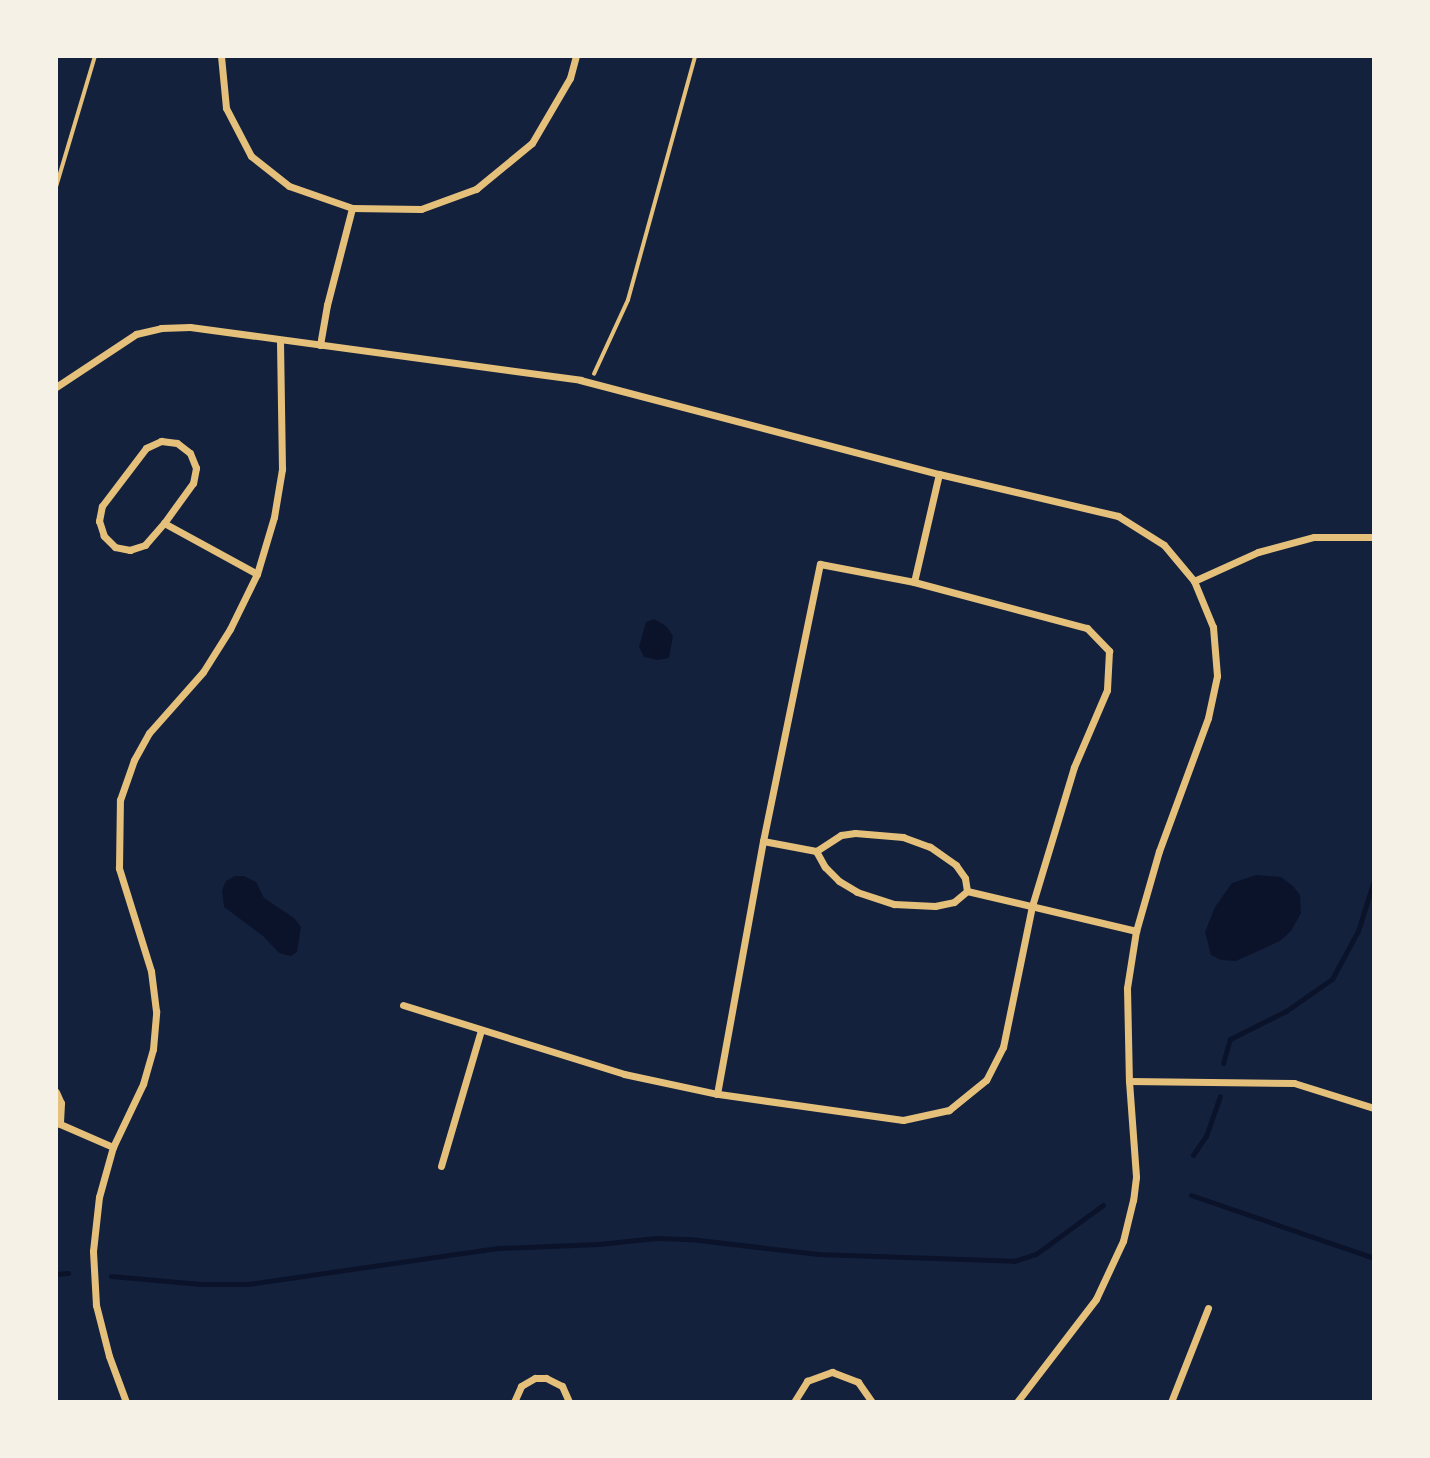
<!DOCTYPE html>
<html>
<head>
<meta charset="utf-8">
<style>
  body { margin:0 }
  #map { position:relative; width:1430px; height:1458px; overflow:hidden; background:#14213d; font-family:Mulish,sans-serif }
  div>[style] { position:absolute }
  .water>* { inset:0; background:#0b132b }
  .stream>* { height:5px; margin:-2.5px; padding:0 2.5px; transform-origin:2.5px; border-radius:2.5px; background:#0b132b }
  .path>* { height:3.5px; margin:-1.75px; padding:0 1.75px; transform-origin:1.75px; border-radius:1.75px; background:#e5c07b }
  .minor>* { height:7px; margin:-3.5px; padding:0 3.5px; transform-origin:3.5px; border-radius:3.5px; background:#e5c07b }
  span { translate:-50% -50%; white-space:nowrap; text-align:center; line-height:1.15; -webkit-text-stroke:6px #f6f1e7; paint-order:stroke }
  .frame { position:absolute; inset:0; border:58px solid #f6f1e7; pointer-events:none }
</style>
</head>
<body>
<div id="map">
  <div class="water">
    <div style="clip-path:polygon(654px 619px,666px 626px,673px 636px,669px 658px,658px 660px,644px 657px,639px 647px,646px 622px)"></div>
    <div style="clip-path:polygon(1256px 875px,1281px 877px,1293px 886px,1300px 895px,1301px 913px,1291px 931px,1280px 941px,1236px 961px,1221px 960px,1211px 955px,1205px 932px,1215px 907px,1232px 883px)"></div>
    <div style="clip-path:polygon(235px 876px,244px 876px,256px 882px,264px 898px,294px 918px,301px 927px,297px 952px,291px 956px,279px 953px,263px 936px,224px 907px,222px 890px,226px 881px)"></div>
  </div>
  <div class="stream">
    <div style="left:1223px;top:1063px;width:25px;rotate:-74deg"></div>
    <div style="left:1230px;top:1039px;width:63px;rotate:-26.6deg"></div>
    <div style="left:1286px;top:1011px;width:56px;rotate:-34.8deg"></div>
    <div style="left:1332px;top:979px;width:55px;rotate:-61.6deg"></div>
    <div style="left:1358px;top:931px;width:53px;rotate:-72.6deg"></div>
    <div style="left:1193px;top:1155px;width:23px;rotate:-56deg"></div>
    <div style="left:1206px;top:1136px;width:42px;rotate:-70.7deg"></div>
    <div style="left:1191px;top:1195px;width:194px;rotate:19deg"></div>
    <div style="left:56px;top:1274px;width:12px;rotate:-5deg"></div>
    <div style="left:111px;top:1276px;width:90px;rotate:5.1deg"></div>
    <div style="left:201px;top:1284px;width:47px"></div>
    <div style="left:248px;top:1284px;width:254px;rotate:-8.2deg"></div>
    <div style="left:499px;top:1248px;width:100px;rotate:-2.3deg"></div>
    <div style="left:599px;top:1244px;width:57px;rotate:-6deg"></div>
    <div style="left:656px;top:1238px;width:34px;rotate:2deg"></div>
    <div style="left:690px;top:1239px;width:129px;rotate:6.7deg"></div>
    <div style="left:818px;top:1254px;width:196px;rotate:2deg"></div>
    <div style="left:1014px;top:1261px;width:23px;rotate:-18deg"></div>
    <div style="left:1036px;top:1254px;width:83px;rotate:-36.2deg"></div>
  </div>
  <div class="path">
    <div style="left:56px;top:187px;width:137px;rotate:-73.4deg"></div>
    <div style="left:594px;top:374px;width:81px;rotate:-65.3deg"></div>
    <div style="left:628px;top:300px;width:253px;rotate:-74.6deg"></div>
  </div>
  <div class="minor">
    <div style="left:221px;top:56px;width:52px;rotate:84.5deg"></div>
    <div style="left:226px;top:108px;width:54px;rotate:62.5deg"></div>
    <div style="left:251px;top:156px;width:48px;rotate:38.3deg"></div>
    <div style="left:289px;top:186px;width:67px;rotate:19.2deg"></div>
    <div style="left:352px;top:208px;width:69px;rotate:0.8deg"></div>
    <div style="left:421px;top:209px;width:59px;rotate:-20deg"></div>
    <div style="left:476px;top:189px;width:72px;rotate:-39.4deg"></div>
    <div style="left:532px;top:143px;width:75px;rotate:-59.7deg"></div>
    <div style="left:570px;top:78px;width:23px;rotate:-75deg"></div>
    <div style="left:320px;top:345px;width:41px;rotate:-80.1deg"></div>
    <div style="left:327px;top:305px;width:100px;rotate:-75.5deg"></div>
    <div style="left:56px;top:387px;width:96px;rotate:-33.5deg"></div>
    <div style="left:136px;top:334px;width:26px;rotate:-13deg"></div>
    <div style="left:161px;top:328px;width:29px;rotate:-2deg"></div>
    <div style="left:190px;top:327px;width:394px;rotate:7.7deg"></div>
    <div style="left:580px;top:380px;width:371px;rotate:14.7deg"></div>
    <div style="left:939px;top:474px;width:184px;rotate:13.2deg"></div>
    <div style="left:1118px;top:516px;width:54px;rotate:32.2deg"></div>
    <div style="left:1164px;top:545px;width:47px;rotate:50.2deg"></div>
    <div style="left:1194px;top:581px;width:50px;rotate:67.6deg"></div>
    <div style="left:1213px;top:627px;width:49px;rotate:85.3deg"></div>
    <div style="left:1217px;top:676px;width:43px;rotate:102.1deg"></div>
    <div style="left:1208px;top:718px;width:142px;rotate:110.2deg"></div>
    <div style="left:1159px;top:851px;width:83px;rotate:106deg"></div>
    <div style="left:1136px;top:931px;width:58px;rotate:99deg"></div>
    <div style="left:1127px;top:988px;width:93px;rotate:88.8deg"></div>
    <div style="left:1129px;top:1081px;width:96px;rotate:85.8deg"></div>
    <div style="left:1136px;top:1177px;width:23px;rotate:97deg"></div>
    <div style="left:1133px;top:1200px;width:42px;rotate:103.7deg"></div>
    <div style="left:1123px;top:1241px;width:64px;rotate:115deg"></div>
    <div style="left:1096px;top:1299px;width:130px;rotate:127.5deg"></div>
    <div style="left:164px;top:523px;width:29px;rotate:131deg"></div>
    <div style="left:145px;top:545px;width:16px;rotate:162deg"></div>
    <div style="left:130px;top:550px;width:15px;rotate:-169deg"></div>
    <div style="left:115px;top:547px;width:16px;rotate:-135deg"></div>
    <div style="left:104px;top:536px;width:16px;rotate:-108deg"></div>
    <div style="left:99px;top:521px;width:15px;rotate:-79deg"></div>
    <div style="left:102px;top:506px;width:73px;rotate:-52.8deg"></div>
    <div style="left:146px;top:448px;width:17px;rotate:-25deg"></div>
    <div style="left:161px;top:441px;width:16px;rotate:7deg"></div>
    <div style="left:177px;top:443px;width:16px;rotate:38deg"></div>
    <div style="left:190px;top:453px;width:16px;rotate:68deg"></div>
    <div style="left:196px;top:468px;width:15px;rotate:101deg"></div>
    <div style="left:193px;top:483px;width:49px;rotate:125.9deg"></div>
    <div style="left:164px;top:523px;width:106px;rotate:28.7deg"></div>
    <div style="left:1194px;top:581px;width:70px;rotate:-24.4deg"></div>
    <div style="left:1258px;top:552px;width:58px;rotate:-15deg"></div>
    <div style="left:1314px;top:537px;width:60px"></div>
    <div style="left:914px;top:582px;width:111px;rotate:-77deg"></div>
    <div style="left:763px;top:841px;width:54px;rotate:10.7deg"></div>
    <div style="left:816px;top:851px;width:18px;rotate:61deg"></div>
    <div style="left:825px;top:867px;width:20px;rotate:45deg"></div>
    <div style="left:839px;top:881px;width:21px;rotate:31deg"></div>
    <div style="left:857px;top:892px;width:39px;rotate:18deg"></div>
    <div style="left:894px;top:904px;width:41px;rotate:2.8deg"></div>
    <div style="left:935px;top:906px;width:19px;rotate:-12deg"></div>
    <div style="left:954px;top:902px;width:17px;rotate:-40deg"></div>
    <div style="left:967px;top:891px;width:13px;rotate:-99deg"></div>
    <div style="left:965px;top:878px;width:16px;rotate:-125deg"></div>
    <div style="left:956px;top:865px;width:32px;rotate:-145deg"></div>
    <div style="left:930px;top:847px;width:29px;rotate:-160deg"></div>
    <div style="left:903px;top:837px;width:48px;rotate:-175.2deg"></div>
    <div style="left:855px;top:833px;width:14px;rotate:172deg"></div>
    <div style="left:841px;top:835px;width:30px;rotate:147deg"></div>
    <div style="left:967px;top:891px;width:174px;rotate:13.3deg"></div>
    <div style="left:403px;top:1005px;width:232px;rotate:17.3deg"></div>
    <div style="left:624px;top:1074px;width:95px;rotate:12.1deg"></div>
    <div style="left:717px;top:1094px;width:257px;rotate:-79.7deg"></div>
    <div style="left:763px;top:841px;width:283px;rotate:-78.4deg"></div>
    <div style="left:820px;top:564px;width:96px;rotate:10.8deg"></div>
    <div style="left:914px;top:582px;width:179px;rotate:14.9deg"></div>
    <div style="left:1087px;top:628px;width:32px;rotate:46deg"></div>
    <div style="left:1109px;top:651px;width:39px;rotate:93deg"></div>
    <div style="left:1107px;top:690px;width:84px;rotate:113.2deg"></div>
    <div style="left:1074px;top:767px;width:145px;rotate:106.8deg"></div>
    <div style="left:1032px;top:906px;width:144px;rotate:101.6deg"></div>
    <div style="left:1003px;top:1047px;width:37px;rotate:117deg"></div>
    <div style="left:986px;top:1080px;width:48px;rotate:141deg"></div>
    <div style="left:949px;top:1110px;width:47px;rotate:167.7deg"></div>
    <div style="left:903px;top:1120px;width:188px;rotate:-172deg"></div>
    <div style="left:1129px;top:1081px;width:165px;rotate:0.7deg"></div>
    <div style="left:1294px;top:1083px;width:84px;rotate:17.4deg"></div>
    <div style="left:56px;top:1092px;width:12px;rotate:66deg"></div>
    <div style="left:61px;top:1103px;width:21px;rotate:93deg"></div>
    <div style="left:60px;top:1124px;width:58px;rotate:23.5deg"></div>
    <div style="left:441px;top:1166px;width:142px;rotate:-73.6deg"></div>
    <div style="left:126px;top:1402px;width:49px;rotate:-110.3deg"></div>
    <div style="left:109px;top:1356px;width:53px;rotate:-104.3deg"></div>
    <div style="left:96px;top:1305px;width:54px;rotate:-93.2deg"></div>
    <div style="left:93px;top:1251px;width:54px;rotate:-83.7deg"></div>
    <div style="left:99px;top:1197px;width:52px;rotate:-74.4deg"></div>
    <div style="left:113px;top:1147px;width:70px;rotate:-64.5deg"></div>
    <div style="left:143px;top:1084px;width:36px;rotate:-74deg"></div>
    <div style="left:153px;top:1049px;width:38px;rotate:-85deg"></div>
    <div style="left:156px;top:1011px;width:40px;rotate:-97.1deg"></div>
    <div style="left:151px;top:971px;width:108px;rotate:-107.3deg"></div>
    <div style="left:119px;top:868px;width:68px;rotate:-89.2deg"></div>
    <div style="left:120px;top:800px;width:42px;rotate:-70.7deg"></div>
    <div style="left:134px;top:760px;width:31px;rotate:-61deg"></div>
    <div style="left:149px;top:733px;width:81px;rotate:-48.5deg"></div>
    <div style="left:203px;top:672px;width:51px;rotate:-57.9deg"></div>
    <div style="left:230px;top:629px;width:61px;rotate:-63.9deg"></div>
    <div style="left:257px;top:574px;width:59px;rotate:-73.4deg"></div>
    <div style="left:274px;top:517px;width:49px;rotate:-80.5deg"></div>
    <div style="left:282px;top:469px;width:129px;rotate:-90.9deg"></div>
    <div style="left:514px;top:1402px;width:17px;rotate:-66deg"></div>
    <div style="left:521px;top:1386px;width:16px;rotate:-30deg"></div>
    <div style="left:535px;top:1378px;width:11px"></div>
    <div style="left:546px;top:1378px;width:18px;rotate:27deg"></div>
    <div style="left:562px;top:1386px;width:17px;rotate:66deg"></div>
    <div style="left:794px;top:1402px;width:25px;rotate:-58deg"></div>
    <div style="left:807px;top:1381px;width:27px;rotate:-20deg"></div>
    <div style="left:832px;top:1372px;width:28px;rotate:21deg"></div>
    <div style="left:858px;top:1382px;width:24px;rotate:55deg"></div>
    <div style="left:1171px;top:1402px;width:101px;rotate:-68.5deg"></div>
  </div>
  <div class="frame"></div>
</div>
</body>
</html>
